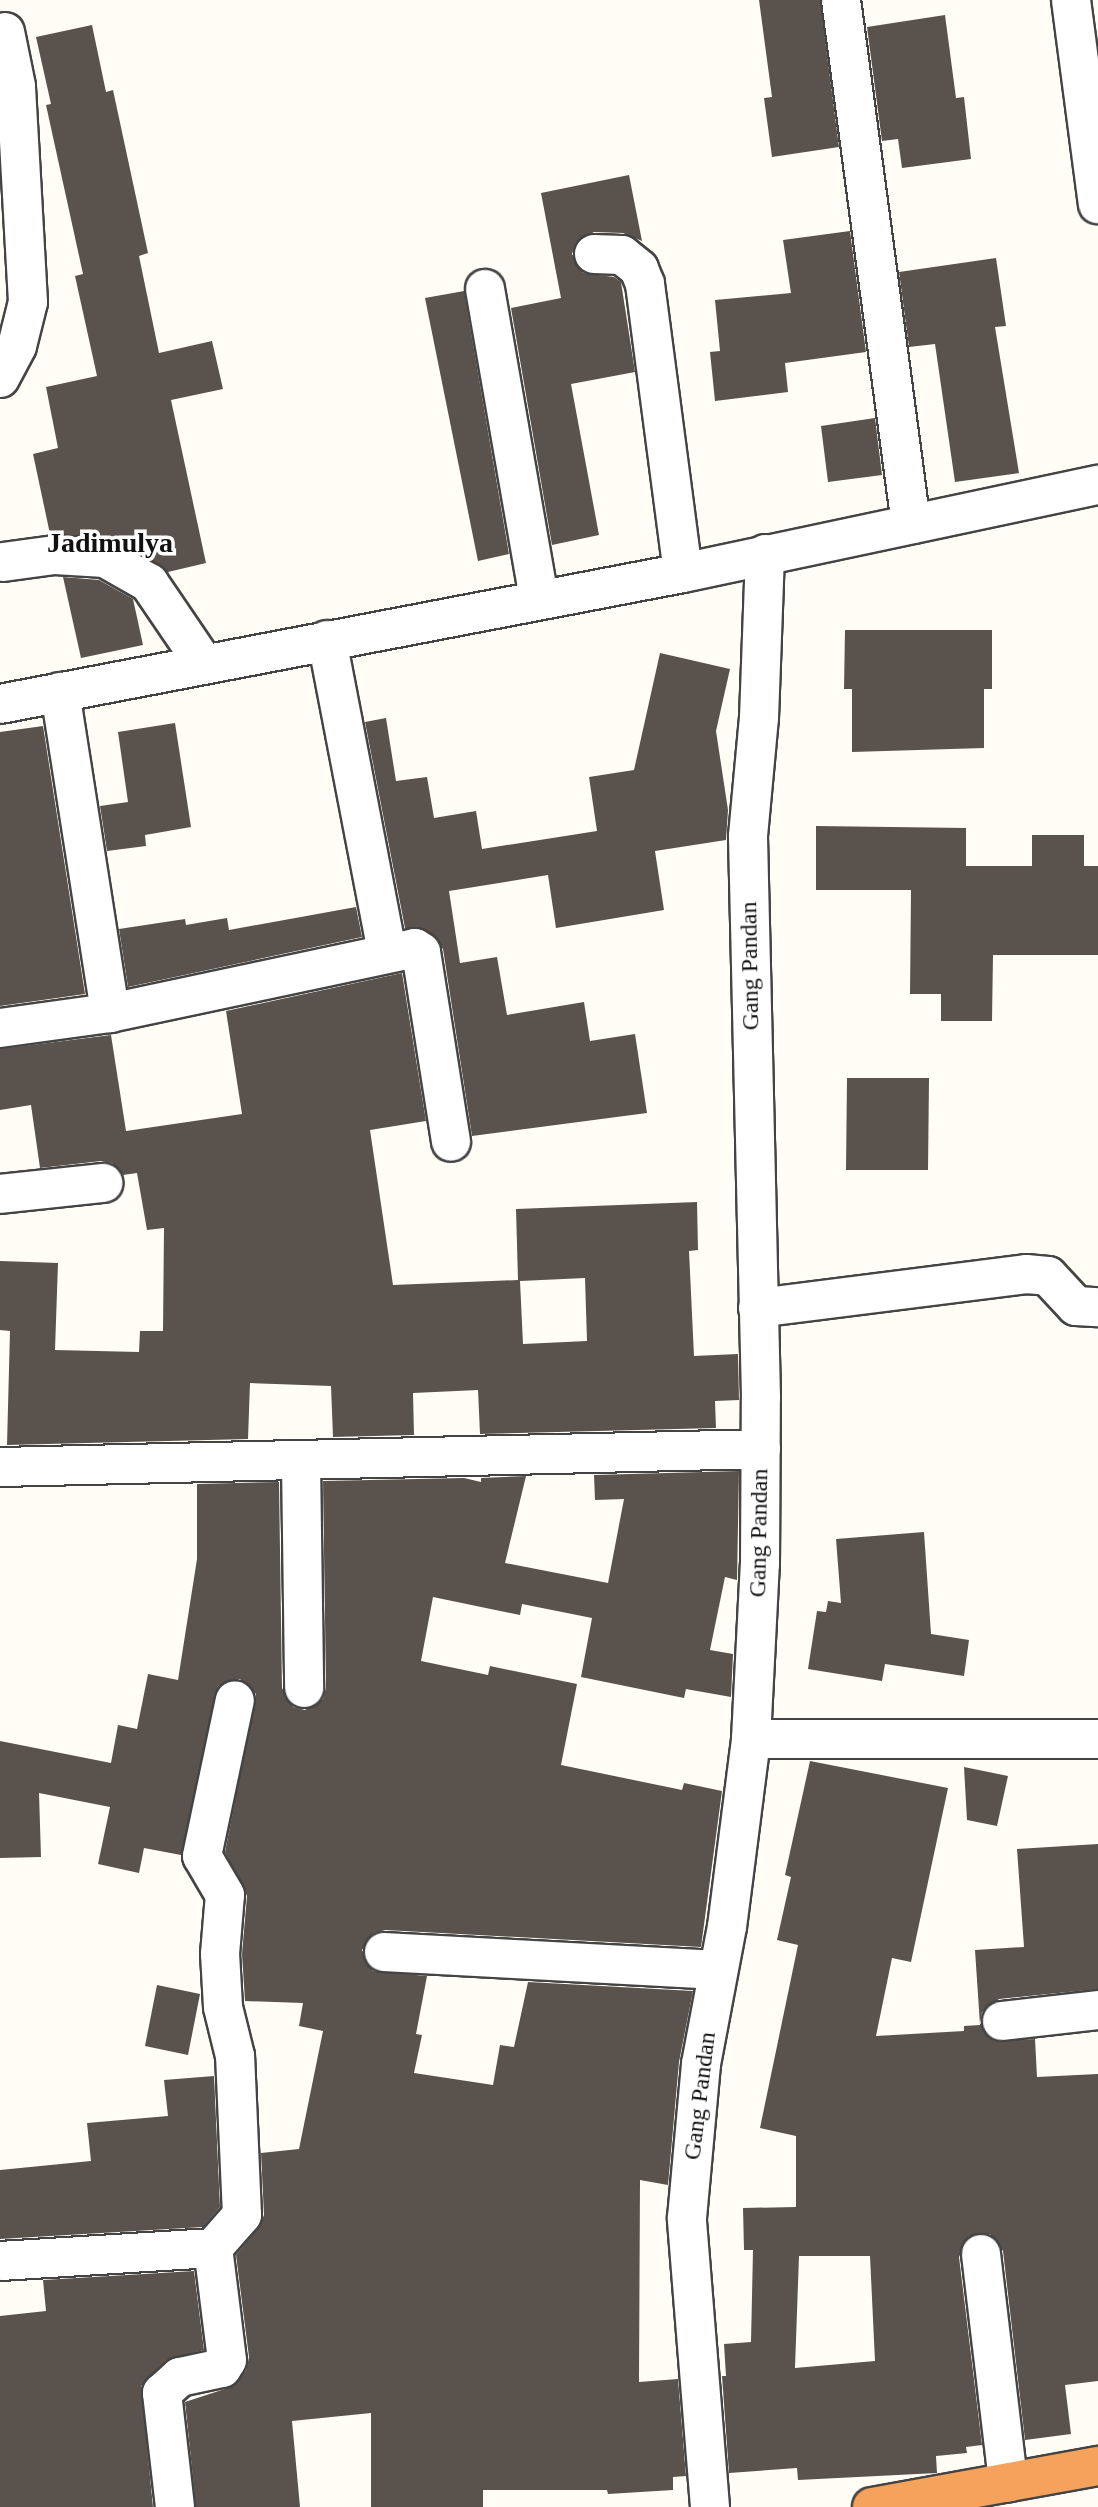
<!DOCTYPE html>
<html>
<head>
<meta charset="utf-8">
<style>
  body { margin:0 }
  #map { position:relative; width:1098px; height:2507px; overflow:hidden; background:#fffdf5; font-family:Georgia,serif }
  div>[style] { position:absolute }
  .building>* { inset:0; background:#5a524d }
  .roads { filter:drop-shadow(2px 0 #444) drop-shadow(-2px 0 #444) drop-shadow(0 2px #444) drop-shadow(0 -2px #444) }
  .street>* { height:38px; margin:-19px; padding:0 19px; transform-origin:19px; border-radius:19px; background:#fff }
  .highway>* { height:38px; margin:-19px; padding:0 19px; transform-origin:19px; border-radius:19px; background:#f5a25d }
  span { translate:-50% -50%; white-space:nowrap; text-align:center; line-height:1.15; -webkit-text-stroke:7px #fff; paint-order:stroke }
  .street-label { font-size:24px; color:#111 }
  .quarter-label { font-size:28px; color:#111; font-weight:700 }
</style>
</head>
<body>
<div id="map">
  <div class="building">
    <div style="clip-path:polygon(759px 0,820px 0,839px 147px,772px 157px,764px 98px,772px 97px)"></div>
    <div style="clip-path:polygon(945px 15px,956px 98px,964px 97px,971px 159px,902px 168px,898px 139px,882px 141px,867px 27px)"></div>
    <div style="clip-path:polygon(92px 25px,106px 92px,113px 90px,148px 253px,139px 256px,159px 353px,212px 341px,223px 389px,171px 400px,206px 563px,168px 572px,115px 539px,50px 534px,33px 454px,58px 448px,46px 387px,97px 376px,75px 276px,83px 274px,46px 105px,51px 104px,36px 37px)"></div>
    <div style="clip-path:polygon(629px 175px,642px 241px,623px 233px,594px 232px,576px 242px,572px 254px,583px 273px,614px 277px,621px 282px,635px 372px,571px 384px,599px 535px,552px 545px,511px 308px,561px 298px,541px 193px)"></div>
    <div style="clip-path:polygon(850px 231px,866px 352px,785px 363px,788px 392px,715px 401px,710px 352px,720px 351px,715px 300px,791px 293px,783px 240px)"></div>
    <div style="clip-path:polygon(996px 258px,1006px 326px,995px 327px,1019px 473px,955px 482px,935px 344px,909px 347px,899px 272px)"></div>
    <div style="clip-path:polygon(464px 291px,509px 554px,478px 561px,425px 298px)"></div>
    <div style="clip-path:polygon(875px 418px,882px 475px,828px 482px,821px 426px)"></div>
    <div style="clip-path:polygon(63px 577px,99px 580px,133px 599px,143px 645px,81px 658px)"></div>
    <div style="clip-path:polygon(845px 630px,992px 630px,992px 689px,984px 689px,984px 748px,852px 752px,852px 689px,844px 689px)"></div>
    <div style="clip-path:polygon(660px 653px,730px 669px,716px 731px,728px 810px,726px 840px,655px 851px,664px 910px,556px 928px,548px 875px,449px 891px,460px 963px,497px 957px,507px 1015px,584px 1002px,590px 1041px,635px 1034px,647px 1113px,472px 1136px,443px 949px,427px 930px,405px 928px,365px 722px,386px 718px,396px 781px,427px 777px,434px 818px,476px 811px,482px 849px,597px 831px,589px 777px,634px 770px)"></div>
    <div style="clip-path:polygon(175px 723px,191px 827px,145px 835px,146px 846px,107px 851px,100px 806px,128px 802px,118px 732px)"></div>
    <div style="clip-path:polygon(43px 726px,85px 994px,0 1006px,0 732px)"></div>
    <div style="clip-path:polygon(816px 826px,966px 828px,966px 866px,1032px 866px,1032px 835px,1084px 835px,1084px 866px,1098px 866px,1098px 955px,993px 955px,992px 1021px,941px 1021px,941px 994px,910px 994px,911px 890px,816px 890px)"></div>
    <div style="clip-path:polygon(356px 907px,362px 937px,128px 987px,119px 929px,185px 919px,186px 925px,227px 918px,229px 930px)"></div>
    <div style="clip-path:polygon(evenodd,402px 973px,426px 1121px,370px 1130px,393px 1285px,518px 1280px,516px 1209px,697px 1202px,698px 1250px,689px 1251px,694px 1356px,738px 1354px,739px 1400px,715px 1401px,716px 1428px,480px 1434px,478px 1390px,413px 1393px,414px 1435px,333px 1437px,331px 1386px,250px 1383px,248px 1439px,7px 1445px,10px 1331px,0 1330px,0 1261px,58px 1263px,55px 1350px,139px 1352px,140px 1331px,163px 1331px,164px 1228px,147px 1230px,137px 1173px,123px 1175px,112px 1163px,101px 1161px,40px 1168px,31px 1105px,0 1110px,0 1049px,111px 1035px,126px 1131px,242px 1114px,226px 1011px,402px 973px,585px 1278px,587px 1341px,523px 1344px,520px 1281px,585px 1278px)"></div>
    <div style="clip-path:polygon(847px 1078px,929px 1078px,928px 1170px,846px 1170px)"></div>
    <div style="clip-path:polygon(739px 1471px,737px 1580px,725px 1577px,710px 1650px,733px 1654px,731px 1697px,686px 1689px,684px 1698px,581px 1677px,592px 1618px,522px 1604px,520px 1615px,433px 1597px,421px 1661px,488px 1675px,490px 1666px,577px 1684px,561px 1765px,682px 1790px,684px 1783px,722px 1791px,701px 1947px,385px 1930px,374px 1933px,362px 1950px,373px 1971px,427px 1976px,416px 2034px,422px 2035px,414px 2073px,493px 2085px,500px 2045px,514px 2047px,528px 1982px,693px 1991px,679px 2062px,668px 2185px,640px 2180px,639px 2382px,678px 2379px,686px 2476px,673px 2477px,673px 2490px,608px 2494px,607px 2490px,483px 2490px,483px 2507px,371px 2507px,371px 2413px,292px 2421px,300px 2507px,196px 2507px,185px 2402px,234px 2386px,246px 2371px,249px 2357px,236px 2255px,258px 2229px,264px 2215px,261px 2153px,299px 2149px,323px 2031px,299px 2026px,303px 2003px,245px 2001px,242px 1954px,247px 1896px,225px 1852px,256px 1694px,240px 1679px,218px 1686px,181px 1855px,144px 1848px,139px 1873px,98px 1864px,110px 1807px,39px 1793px,41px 1857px,0 1858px,0 1741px,111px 1763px,118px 1725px,137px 1729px,148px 1674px,178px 1680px,197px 1559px,197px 1484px,279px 1482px,282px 1688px,293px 1707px,305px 1710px,323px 1699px,326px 1688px,323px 1481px,464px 1478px,481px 1482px,481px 1478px,526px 1476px,505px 1563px,608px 1583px,624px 1499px,595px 1500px,594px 1475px)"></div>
    <div style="clip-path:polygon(924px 1532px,931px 1634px,969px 1640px,964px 1676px,885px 1664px,882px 1681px,808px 1669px,817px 1611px,826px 1612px,828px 1601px,841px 1603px,836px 1539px)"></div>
    <div style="clip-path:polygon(evenodd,810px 1761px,948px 1788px,911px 1962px,892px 1958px,876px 2036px,964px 2031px,964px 2026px,980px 2025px,975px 1950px,1024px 1947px,1017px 1849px,1098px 1844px,1098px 1989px,999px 1999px,982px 2012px,980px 2023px,994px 2041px,1035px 2039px,1037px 2077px,1098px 2074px,1098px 2381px,1065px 2385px,1071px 2434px,1025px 2440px,1003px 2251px,990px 2234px,969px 2236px,959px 2257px,982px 2445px,966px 2447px,967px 2453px,936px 2456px,937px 2473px,798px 2480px,797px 2468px,729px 2473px,722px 2376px,726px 2376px,724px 2344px,751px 2342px,753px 2250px,744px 2250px,743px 2208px,796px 2207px,796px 2136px,760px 2128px,798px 1945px,777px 1940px,791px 1877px,785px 1875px,810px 1761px,799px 2256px,870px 2256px,875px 2361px,795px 2368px,799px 2256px)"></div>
    <div style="clip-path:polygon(964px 1767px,1008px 1776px,997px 1826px,967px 1820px)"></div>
    <div style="clip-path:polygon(157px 1985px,200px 1994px,188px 2055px,145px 2046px)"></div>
    <div style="clip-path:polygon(214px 2076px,220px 2207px,203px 2227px,0 2239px,0 2170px,91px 2161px,87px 2123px,168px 2116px,164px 2080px)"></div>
    <div style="clip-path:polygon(194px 2271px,204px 2350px,166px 2360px,141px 2386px,153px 2507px,0 2507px,0 2316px,46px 2311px,43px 2280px)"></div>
  </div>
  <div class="roads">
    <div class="street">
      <div style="left:841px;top:0;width:529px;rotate:82.39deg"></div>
      <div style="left:1071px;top:0;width:206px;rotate:82.5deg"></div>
      <div style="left:594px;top:254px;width:28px;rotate:2deg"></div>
      <div style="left:622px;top:255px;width:22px;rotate:39deg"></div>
      <div style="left:639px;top:269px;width:16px;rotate:68deg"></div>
      <div style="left:645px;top:284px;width:291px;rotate:82.5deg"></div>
      <div style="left:485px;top:289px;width:315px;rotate:80.1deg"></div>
      <div style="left:0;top:378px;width:36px;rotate:-62deg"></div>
      <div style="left:17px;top:346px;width:45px;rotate:-76deg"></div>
      <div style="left:28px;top:302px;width:216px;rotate:-93.2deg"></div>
      <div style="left:16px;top:86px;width:55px;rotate:-101.5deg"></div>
      <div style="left:3px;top:562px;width:52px;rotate:-7.7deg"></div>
      <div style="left:55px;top:555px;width:50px;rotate:3.4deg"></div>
      <div style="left:105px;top:558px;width:51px;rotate:29.6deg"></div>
      <div style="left:149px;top:583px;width:98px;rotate:55.8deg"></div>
      <div style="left:327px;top:640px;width:318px;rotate:79.1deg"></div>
      <div style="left:60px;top:692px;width:325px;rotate:81.1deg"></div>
      <div style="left:0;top:704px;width:695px;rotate:-10.86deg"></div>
      <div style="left:683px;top:573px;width:424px;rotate:-12deg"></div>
      <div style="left:0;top:1028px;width:111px;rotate:-7.8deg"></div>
      <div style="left:110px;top:1013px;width:312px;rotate:-12deg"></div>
      <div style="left:415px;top:948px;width:7px;rotate:34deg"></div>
      <div style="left:421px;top:952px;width:192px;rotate:81deg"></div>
      <div style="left:0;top:1194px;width:104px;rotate:-6.1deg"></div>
      <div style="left:758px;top:1308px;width:270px;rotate:-7.2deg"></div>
      <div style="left:1026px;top:1274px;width:22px;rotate:5deg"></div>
      <div style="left:1048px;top:1276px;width:41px;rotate:47deg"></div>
      <div style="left:1076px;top:1306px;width:22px;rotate:3deg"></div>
      <div style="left:301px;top:1461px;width:227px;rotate:89.2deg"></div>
      <div style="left:0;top:1467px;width:761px;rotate:-1.35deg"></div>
      <div style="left:751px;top:1739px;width:347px"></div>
      <div style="left:384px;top:1952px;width:334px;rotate:3.1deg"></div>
      <div style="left:1002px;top:2021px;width:97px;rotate:-6.5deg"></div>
      <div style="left:981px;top:2254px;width:230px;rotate:83.2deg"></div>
      <div style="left:0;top:2261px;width:213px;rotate:-3.5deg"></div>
      <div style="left:175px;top:2507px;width:115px;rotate:-96.5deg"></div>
      <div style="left:162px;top:2393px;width:24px;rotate:-42deg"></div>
      <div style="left:180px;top:2377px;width:43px;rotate:-12.1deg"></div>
      <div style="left:222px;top:2368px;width:9px;rotate:-58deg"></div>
      <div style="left:227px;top:2360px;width:113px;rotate:-97.1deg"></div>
      <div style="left:213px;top:2248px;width:44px;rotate:-48.7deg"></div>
      <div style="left:242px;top:2215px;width:159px;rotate:-92.5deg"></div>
      <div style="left:235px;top:2056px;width:50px;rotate:-103.8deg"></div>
      <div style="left:223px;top:2007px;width:53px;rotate:-93.2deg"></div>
      <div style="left:220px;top:1954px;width:59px;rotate:-85.2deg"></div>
      <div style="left:225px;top:1895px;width:45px;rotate:-120.5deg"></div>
      <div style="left:202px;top:1856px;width:159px;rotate:-78.1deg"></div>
      <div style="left:710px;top:2507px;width:290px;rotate:-94.6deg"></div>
      <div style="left:687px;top:2218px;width:155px;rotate:-84.8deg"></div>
      <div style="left:701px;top:2064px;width:139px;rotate:-79.3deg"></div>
      <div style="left:727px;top:1927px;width:190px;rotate:-82.7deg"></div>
      <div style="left:751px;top:1739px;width:175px;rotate:-87.1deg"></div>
      <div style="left:760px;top:1564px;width:167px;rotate:-89.7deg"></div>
      <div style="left:761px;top:1397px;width:561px;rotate:-91.33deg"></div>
      <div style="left:748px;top:836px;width:119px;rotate:-84.7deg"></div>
      <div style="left:759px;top:718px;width:164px;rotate:-87.9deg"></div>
    </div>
    <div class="highway">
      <div style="left:872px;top:2507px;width:230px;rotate:-10.3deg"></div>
    </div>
  </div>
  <div class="street-label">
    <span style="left:750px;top:966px;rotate:-91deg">Gang Pandan</span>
    <span style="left:759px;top:1533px;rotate:-89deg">Gang Pandan</span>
    <span style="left:700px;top:2096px;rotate:-83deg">Gang Pandan</span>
  </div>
  <div class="quarter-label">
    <span style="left:110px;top:543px">Jadimulya</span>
  </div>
</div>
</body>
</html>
